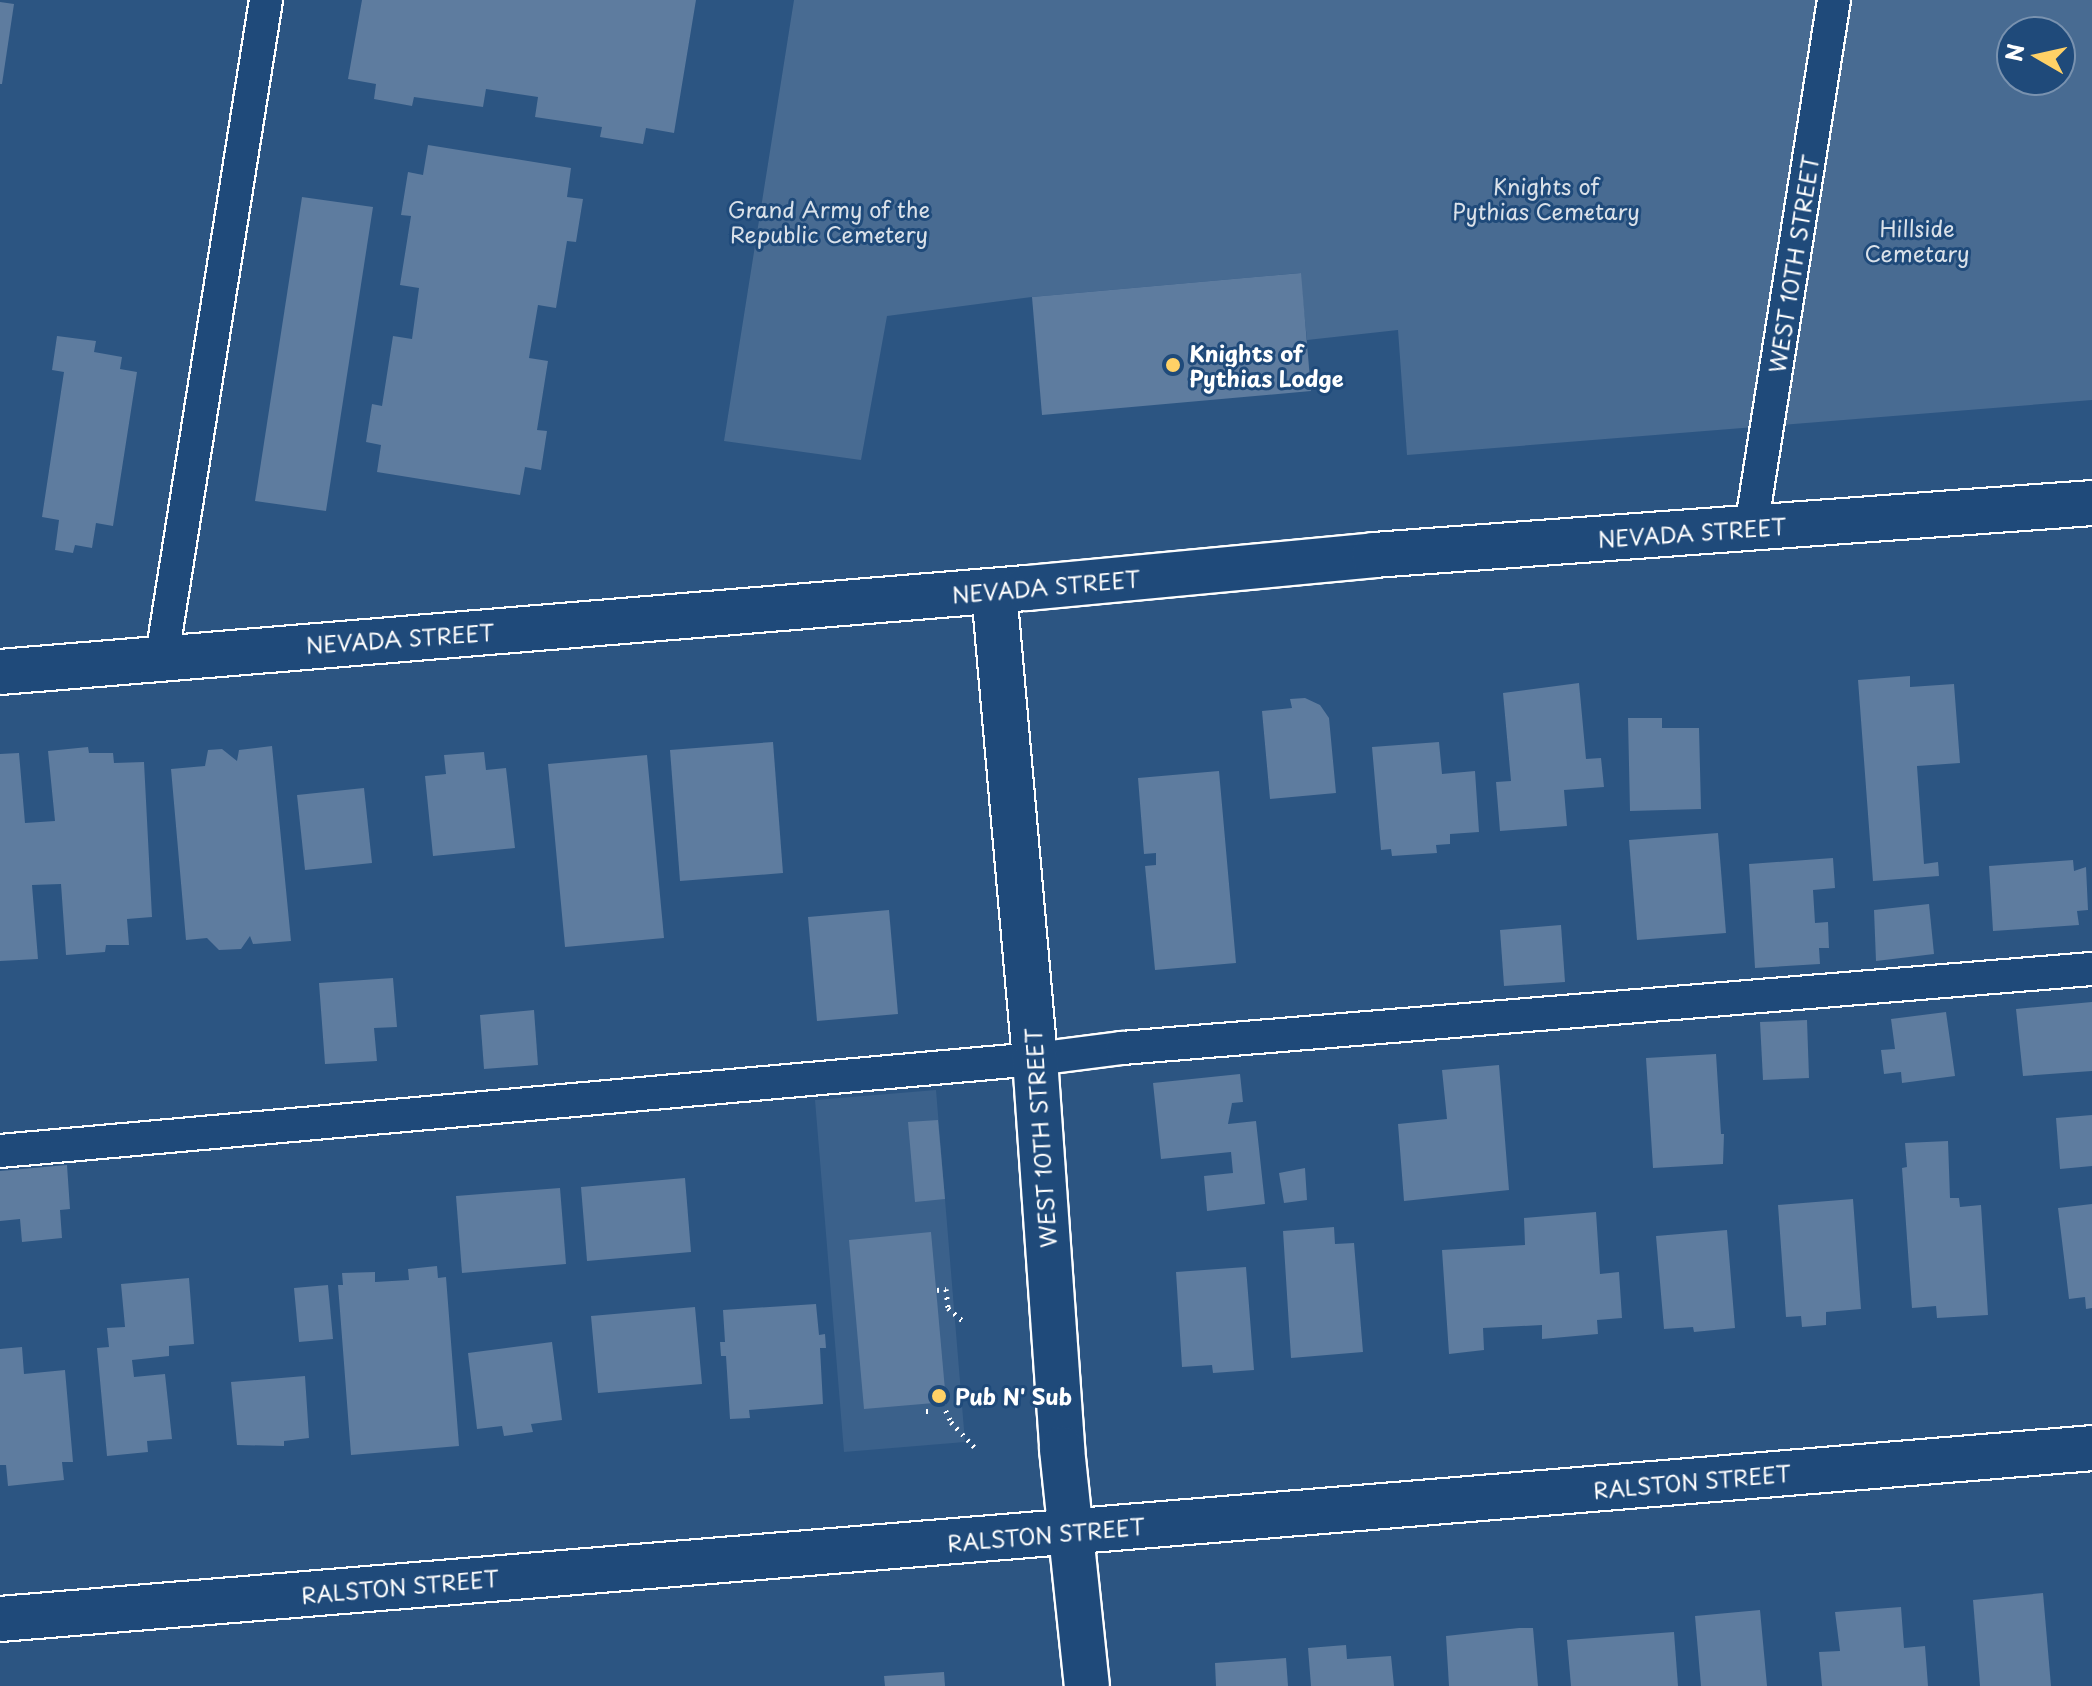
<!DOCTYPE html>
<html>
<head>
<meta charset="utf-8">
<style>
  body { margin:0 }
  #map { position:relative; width:2092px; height:1686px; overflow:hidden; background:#2c5582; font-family:"Playpen Sans",sans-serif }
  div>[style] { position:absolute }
  .built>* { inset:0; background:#3b618b }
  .green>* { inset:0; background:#486b92 }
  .building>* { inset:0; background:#5e7c9f }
  .path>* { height:5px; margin-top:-2.5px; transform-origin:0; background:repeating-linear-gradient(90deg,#fff 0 2px,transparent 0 8px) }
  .roads { filter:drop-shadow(2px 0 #fff) drop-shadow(-2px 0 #fff) drop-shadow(0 2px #fff) drop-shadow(0 -2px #fff) }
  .service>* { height:32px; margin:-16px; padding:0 16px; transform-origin:16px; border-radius:16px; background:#1f4a7a }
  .minor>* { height:44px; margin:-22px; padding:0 22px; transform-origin:22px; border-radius:22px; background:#1f4a7a }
  .dots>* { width:22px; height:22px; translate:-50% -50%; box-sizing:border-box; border:4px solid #1f4a7a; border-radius:50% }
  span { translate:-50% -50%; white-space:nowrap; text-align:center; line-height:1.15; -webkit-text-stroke:6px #1f4a7a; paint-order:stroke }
  .park-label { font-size:22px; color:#dae1e9 }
  .street-label { font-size:22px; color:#fff }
  .poi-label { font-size:22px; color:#fff; font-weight:700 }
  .left { translate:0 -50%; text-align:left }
  .north { position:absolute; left:1996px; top:16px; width:80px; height:80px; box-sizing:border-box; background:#1f4a7a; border:2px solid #7992af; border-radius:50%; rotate:279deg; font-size:22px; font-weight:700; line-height:32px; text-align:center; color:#fff }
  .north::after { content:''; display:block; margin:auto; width:28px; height:36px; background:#ffd166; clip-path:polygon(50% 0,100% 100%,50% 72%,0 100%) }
</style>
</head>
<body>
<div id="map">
  <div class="built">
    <div style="clip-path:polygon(936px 1090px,965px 1442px,844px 1452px,815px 1100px)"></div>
  </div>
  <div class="green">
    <div style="clip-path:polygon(evenodd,794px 0,2092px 0,2092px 400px,1407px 455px,1398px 330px,1307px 340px,1300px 273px,1032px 297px,887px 316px,861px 460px,724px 441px,794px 0,2012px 32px,2060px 32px,2060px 80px,2012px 80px,2012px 32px)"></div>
  </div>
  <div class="building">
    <div style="clip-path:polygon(362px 0,696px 0,674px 133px,646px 128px,643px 144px,600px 137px,602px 127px,535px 117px,538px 97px,486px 89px,483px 107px,414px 97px,412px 106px,374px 99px,376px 84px,348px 79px)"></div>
    <div style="clip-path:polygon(0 2px,14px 4px,2px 84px,0 84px)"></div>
    <div style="clip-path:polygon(428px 145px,571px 168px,567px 197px,583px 199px,576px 242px,567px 241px,556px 308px,538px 305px,529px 358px,548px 361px,537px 430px,547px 431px,541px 470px,525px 467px,520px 495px,377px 472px,381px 445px,366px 442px,372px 404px,382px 406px,393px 336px,412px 339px,419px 288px,400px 285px,411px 216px,401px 215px,408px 172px,423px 175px)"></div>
    <div style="clip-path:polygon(302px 197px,373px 207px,326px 511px,255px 501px)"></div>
    <div style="clip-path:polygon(1301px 273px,1311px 391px,1042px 415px,1032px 297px)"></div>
    <div style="clip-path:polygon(57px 336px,96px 341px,94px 352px,122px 357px,120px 369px,137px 372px,113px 526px,96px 523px,92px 548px,75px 545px,73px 553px,55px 550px,59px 520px,42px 517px,64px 372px,52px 370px)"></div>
    <div style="clip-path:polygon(1910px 676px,1910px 687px,1954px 684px,1960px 763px,1917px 766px,1924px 864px,1938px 862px,1939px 876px,1873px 881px,1858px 680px)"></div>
    <div style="clip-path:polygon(1579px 683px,1586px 759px,1601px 758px,1604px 787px,1564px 790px,1567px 826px,1500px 831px,1496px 782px,1511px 781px,1503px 693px)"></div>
    <div style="clip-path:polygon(1305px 698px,1320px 705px,1329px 718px,1336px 793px,1270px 799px,1262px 711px,1292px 708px,1290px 699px)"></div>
    <div style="clip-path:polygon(1628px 718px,1662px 718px,1662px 728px,1699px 728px,1701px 809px,1630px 811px)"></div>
    <div style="clip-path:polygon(773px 742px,783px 873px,680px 881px,670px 750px)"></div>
    <div style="clip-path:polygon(1439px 742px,1442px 774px,1475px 771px,1479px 832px,1450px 834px,1450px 844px,1436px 845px,1437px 853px,1392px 856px,1391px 849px,1381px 850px,1372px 747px)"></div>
    <div style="clip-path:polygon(272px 746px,291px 941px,253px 944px,250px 936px,241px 949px,219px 950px,207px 938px,186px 940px,171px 769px,205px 766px,208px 750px,222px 749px,237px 761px,239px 750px)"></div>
    <div style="clip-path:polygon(88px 747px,89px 753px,113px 753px,114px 763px,144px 762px,152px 917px,127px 919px,129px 945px,106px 945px,105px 952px,66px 955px,61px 884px,32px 885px,38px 959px,0 961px,0 754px,19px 753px,25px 823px,55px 821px,48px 751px)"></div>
    <div style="clip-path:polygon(484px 752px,486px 770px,506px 768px,515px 848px,433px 856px,425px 776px,446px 774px,444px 755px)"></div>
    <div style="clip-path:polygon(647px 755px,664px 938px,565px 947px,548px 764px)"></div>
    <div style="clip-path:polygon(1219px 771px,1236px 963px,1155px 970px,1145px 866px,1156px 865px,1156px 853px,1144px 854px,1138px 778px)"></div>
    <div style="clip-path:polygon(364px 788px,372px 863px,305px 870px,297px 795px)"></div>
    <div style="clip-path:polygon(1718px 833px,1726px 933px,1637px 940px,1629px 840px)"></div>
    <div style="clip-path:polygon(1833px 858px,1835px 888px,1813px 890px,1815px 923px,1828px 922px,1829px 948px,1819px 948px,1820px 964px,1755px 968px,1749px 864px)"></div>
    <div style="clip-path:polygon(2073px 860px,2074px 871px,2086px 867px,2088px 910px,2077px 911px,2079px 925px,1993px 931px,1989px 866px)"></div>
    <div style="clip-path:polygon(1929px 904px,1934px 954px,1876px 961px,1874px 910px)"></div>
    <div style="clip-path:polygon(889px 910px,898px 1014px,817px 1021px,808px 917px)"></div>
    <div style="clip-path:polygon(1561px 925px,1565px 982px,1504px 986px,1500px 930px)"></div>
    <div style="clip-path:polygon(393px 978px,397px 1027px,374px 1028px,377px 1061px,325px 1064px,319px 983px)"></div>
    <div style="clip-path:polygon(2092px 1002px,2092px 1071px,2023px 1076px,2016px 1009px)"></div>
    <div style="clip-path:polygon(534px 1010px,538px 1065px,484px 1069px,480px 1015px)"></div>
    <div style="clip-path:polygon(1946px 1012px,1955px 1076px,1902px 1083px,1901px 1072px,1884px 1074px,1881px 1050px,1895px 1049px,1891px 1019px)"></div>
    <div style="clip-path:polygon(1807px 1020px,1809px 1078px,1763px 1080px,1760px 1022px)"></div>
    <div style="clip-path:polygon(1716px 1054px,1721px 1134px,1724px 1134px,1723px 1164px,1653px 1168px,1646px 1058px)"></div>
    <div style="clip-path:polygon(1499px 1065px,1509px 1190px,1404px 1201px,1398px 1124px,1447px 1119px,1442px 1070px)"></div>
    <div style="clip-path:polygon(1240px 1074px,1243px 1102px,1232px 1103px,1228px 1124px,1256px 1121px,1265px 1204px,1207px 1211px,1204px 1176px,1233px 1173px,1231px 1152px,1161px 1159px,1153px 1083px)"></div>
    <div style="clip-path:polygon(2092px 1115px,2092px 1166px,2060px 1169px,2056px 1118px)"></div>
    <div style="clip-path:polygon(938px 1120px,945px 1199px,915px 1202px,908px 1122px)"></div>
    <div style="clip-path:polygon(1948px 1141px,1950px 1198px,1959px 1198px,1960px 1207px,1981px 1205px,1988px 1315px,1937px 1318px,1936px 1306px,1912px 1308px,1902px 1168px,1907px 1167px,1905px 1143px)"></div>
    <div style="clip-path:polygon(67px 1165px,70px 1209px,60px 1210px,62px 1238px,22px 1242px,20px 1219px,0 1221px,0 1171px)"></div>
    <div style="clip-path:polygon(1305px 1168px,1307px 1200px,1284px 1203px,1279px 1173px)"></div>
    <div style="clip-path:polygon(685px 1178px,691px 1252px,587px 1261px,581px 1187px)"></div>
    <div style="clip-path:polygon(560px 1188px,566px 1264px,462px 1273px,456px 1196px)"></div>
    <div style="clip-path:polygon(1853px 1199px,1861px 1309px,1826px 1312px,1826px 1325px,1802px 1327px,1801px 1316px,1786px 1317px,1778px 1205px)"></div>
    <div style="clip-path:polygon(2092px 1204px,2092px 1308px,2086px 1309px,2085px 1297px,2069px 1299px,2058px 1208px)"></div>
    <div style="clip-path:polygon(1596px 1212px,1600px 1274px,1619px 1272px,1622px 1318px,1597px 1320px,1598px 1334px,1542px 1339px,1542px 1325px,1483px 1328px,1484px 1350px,1449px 1354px,1442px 1250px,1525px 1245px,1524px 1218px)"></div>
    <div style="clip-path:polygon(1334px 1227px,1335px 1244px,1354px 1243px,1363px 1352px,1291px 1358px,1283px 1231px)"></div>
    <div style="clip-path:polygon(1727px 1230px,1735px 1328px,1694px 1332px,1693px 1327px,1664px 1329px,1656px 1236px)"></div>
    <div style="clip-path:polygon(931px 1232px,945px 1390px,934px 1403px,864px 1409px,849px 1240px)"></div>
    <div style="clip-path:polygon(437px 1266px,438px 1278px,446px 1277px,459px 1446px,351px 1455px,338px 1285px,343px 1285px,342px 1273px,375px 1272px,375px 1282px,409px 1280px,408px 1269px)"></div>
    <div style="clip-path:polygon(1246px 1267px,1254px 1370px,1213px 1373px,1212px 1365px,1182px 1367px,1176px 1272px)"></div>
    <div style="clip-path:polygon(189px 1278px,194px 1344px,169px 1346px,169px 1356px,132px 1360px,134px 1377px,165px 1374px,172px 1439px,147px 1441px,148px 1452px,107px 1456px,97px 1348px,109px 1347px,107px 1328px,125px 1327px,121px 1284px)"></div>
    <div style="clip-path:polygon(328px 1285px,333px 1339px,299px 1342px,294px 1288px)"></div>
    <div style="clip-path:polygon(816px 1304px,819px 1335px,825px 1334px,826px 1348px,820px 1348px,823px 1404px,749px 1410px,750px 1418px,730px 1419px,726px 1356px,721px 1356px,720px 1342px,725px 1342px,723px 1310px)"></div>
    <div style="clip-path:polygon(695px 1307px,702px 1384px,598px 1393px,591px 1316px)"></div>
    <div style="clip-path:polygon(552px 1342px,562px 1420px,531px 1424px,533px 1432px,504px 1436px,502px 1426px,477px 1429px,468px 1353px)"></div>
    <div style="clip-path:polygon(22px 1347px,24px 1374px,65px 1370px,73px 1462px,62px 1462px,64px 1480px,8px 1486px,6px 1465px,0 1465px,0 1349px)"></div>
    <div style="clip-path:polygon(305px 1376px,309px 1438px,284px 1441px,284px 1446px,237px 1445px,231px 1382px)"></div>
    <div style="clip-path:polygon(2043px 1593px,2051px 1686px,1980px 1686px,1973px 1600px)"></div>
    <div style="clip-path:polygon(1901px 1607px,1904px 1648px,1925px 1646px,1928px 1686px,1822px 1686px,1819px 1652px,1840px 1651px,1835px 1612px)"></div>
    <div style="clip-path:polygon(1760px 1610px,1767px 1686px,1701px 1686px,1695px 1616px)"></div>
    <div style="clip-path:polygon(1519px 1628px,1533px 1628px,1538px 1686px,1449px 1686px,1446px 1636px)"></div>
    <div style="clip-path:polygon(1674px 1632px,1678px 1686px,1571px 1686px,1567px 1640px)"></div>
    <div style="clip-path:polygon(1346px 1645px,1347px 1659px,1391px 1656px,1394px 1686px,1311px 1686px,1308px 1648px)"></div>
    <div style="clip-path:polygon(1286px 1658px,1288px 1686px,1216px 1686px,1215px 1663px)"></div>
    <div style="clip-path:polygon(944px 1672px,945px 1686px,885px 1686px,884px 1676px)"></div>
  </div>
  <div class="path">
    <div style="left:937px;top:1290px;width:9px;rotate:-6deg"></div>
    <div style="left:946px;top:1289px;width:19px;rotate:84deg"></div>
    <div style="left:948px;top:1308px;width:20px;rotate:41deg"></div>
    <div style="left:939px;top:1396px;width:29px;rotate:65deg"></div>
    <div style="left:951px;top:1422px;width:34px;rotate:47deg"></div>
    <div style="left:926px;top:1411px;width:7px"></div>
  </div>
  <div class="roads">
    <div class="service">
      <div style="left:1751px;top:528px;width:534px;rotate:-81.07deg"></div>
      <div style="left:162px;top:656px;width:664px;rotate:-80.99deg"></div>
      <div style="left:0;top:1151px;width:1039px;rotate:-5.08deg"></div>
      <div style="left:1035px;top:1059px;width:88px;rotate:-7.2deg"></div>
      <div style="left:1122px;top:1048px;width:973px;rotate:-4.66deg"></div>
    </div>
    <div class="minor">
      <div style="left:994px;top:591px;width:470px;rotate:85deg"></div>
      <div style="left:1035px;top:1059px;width:391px;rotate:86deg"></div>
      <div style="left:1062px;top:1449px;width:238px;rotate:84deg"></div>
      <div style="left:0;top:672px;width:1030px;rotate:-4.68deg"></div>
      <div style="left:1027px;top:588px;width:349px;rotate:-5.4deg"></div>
      <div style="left:1374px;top:555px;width:720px;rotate:-4.14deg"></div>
      <div style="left:0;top:1619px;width:2099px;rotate:-4.67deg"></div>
    </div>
  </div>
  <div class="dots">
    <div style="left:1173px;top:365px;background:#ffd166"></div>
    <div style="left:939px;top:1396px;background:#ffd166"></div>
  </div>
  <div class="park-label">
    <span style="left:1546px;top:198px">Knights of<br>Pythias Cemetary</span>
    <span style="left:829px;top:221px">Grand Army of the<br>Republic Cemetery</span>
    <span style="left:1917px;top:240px">Hillside<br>Cemetary</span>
  </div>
  <div class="street-label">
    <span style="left:1793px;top:264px;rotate:-81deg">WEST 10TH STREET</span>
    <span style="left:1692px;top:532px;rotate:-4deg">NEVADA STREET</span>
    <span style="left:1046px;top:586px;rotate:-5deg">NEVADA STREET</span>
    <span style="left:400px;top:638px;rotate:-4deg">NEVADA STREET</span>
    <span style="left:1040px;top:1138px;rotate:-94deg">WEST 10TH STREET</span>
    <span style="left:1692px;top:1481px;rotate:-5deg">RALSTON STREET</span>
    <span style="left:1046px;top:1534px;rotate:-5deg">RALSTON STREET</span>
    <span style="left:400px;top:1586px;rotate:-5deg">RALSTON STREET</span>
  </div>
  <div class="poi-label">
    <span class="left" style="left:1189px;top:365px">Knights of<br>Pythias Lodge</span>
    <span class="left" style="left:955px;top:1396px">Pub N' Sub</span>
  </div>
  <div class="north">N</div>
</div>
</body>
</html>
